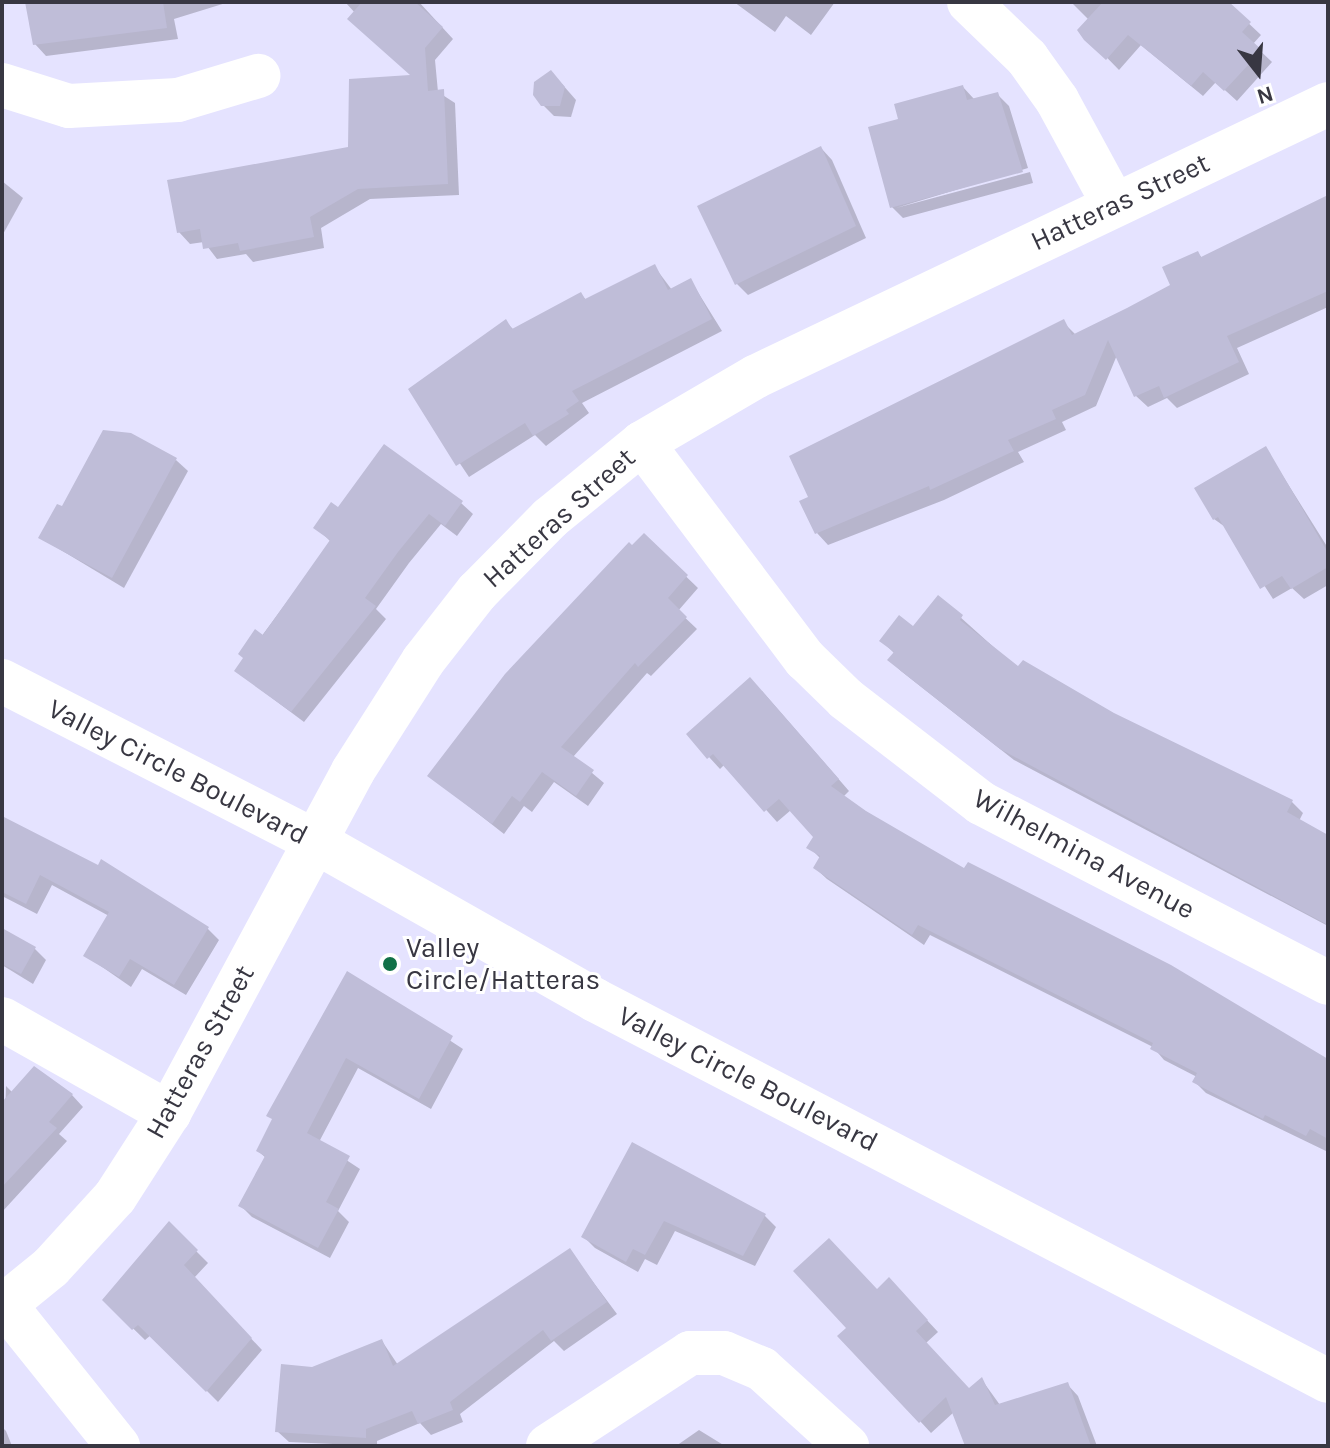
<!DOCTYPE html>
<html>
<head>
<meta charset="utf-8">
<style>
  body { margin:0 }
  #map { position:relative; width:1330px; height:1448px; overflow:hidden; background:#e5e3ff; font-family:Karla,sans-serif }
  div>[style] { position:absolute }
  .shadow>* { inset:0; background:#0003 }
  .building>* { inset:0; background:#bfbdd8 }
  .minor>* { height:44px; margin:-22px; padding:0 22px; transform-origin:22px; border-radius:22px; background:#fff }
  .major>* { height:44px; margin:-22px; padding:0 22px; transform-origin:22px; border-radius:22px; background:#fff }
  .dots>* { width:22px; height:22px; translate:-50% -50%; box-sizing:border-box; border:4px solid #fff; border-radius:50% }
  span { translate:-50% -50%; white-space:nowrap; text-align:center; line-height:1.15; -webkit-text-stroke:6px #fff; paint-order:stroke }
  .street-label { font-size:28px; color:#383742 }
  .poi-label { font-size:28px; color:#383742 }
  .left { translate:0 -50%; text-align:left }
  .frame { position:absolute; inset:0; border:4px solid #383742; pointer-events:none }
  .north { position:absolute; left:1218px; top:32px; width:80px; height:80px; -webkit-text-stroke:6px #fff; paint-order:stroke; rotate:163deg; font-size:22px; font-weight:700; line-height:32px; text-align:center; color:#383742 }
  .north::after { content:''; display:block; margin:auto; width:28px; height:36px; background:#383742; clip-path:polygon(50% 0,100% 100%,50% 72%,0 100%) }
</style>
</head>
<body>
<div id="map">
  <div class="shadow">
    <div style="clip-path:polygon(29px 2px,229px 2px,174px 19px,178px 39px,46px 56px,35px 44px)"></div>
    <div style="clip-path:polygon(345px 2px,419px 2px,453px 39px,435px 60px,438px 92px,455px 103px,459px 195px,370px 199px,321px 228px,324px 248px,253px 262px,246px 254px,217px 259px,204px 242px,190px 244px,179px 232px,350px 149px,414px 77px)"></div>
    <div style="clip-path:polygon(734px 2px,835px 2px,811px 35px,786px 16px,775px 32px)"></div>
    <div style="clip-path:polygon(1071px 2px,1226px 2px,1261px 35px,1253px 44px,1272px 62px,1237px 101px,1216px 82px,1203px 96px,1141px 45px,1119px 70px,1080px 30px,1089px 20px)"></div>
    <div style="clip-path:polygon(562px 84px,576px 100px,571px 117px,554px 116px,542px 104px)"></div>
    <div style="clip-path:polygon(963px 87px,974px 99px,997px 94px,1009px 106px,1028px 168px,896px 208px,1030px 172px,1033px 183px,903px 218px,891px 206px,900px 121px)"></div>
    <div style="clip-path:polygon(821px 148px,832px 160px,866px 238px,748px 295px,736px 283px)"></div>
    <div style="clip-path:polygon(2px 181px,23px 198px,2px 236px)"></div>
    <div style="clip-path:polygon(1328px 197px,1328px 307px,1237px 348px,1249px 374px,1177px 408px,1167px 398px,1148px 407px,1136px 396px,1117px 355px,1096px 406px,1062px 422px,1066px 430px,1018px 452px,1024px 462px,944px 500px,828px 545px,817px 533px,1063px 322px,1076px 335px,1173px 286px,1198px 253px,1202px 258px)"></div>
    <div style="clip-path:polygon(654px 266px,672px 290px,691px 281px,722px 331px,582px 403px,589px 413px,546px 446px,535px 435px,469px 477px,410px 389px,506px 322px,514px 330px,581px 294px,587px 301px)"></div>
    <div style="clip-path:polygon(1266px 449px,1328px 548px,1328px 585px,1304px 599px,1292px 588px,1273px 599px,1228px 529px,1214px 519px)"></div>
    <div style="clip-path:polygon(176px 460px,188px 471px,124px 588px,41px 538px,63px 509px)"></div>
    <div style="clip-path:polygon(461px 503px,473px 514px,457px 536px,441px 524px,409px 563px,376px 609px,386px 619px,304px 722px,236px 671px,331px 542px,316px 527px)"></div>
    <div style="clip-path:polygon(644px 536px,698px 588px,678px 611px,697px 629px,651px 676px,647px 673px,573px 757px,604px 783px,588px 806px,554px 782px,532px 812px,524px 806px,504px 834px,430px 776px)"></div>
    <div style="clip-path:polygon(939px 598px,1018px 669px,1292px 802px,1303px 813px,1299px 821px,1328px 837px,1328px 926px,1014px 760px,901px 671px,890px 660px,895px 654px,881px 640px,914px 629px)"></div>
    <div style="clip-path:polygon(762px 691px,849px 791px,843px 797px,923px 848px,1328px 1060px,1328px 1152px,1206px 1093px,1195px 1082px,1197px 1077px,1164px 1060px,1153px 1047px,930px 935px,924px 945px,827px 879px,815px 868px,821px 859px,809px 847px,815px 837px,791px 810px,777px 822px,725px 764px,720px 769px,688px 734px)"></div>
    <div style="clip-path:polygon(2px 818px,208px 929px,219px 940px,186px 995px,142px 969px,131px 987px,85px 955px,109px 916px,52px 885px,37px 914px,2px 896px)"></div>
    <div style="clip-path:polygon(2px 944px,35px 949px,46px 960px,33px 984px,2px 965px)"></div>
    <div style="clip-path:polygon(348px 974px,463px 1049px,431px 1109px,358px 1068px,319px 1142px,360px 1169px,338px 1211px,349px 1222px,330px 1258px,252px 1217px,241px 1206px,266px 1158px,258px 1151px)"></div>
    <div style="clip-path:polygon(6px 1086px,13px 1093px,72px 1095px,83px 1107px,59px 1134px,67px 1141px,2px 1212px)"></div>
    <div style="clip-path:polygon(633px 1145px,765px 1216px,776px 1227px,755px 1266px,675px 1231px,657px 1265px,645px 1259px,638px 1272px,595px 1248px,583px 1236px)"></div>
    <div style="clip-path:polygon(169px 1224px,208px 1263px,194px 1278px,262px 1350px,218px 1402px,151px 1335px,145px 1340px,104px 1300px)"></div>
    <div style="clip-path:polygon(570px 1251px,617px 1314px,564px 1351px,554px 1341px,460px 1414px,463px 1422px,431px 1435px,420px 1423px,377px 1441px,377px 1446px,289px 1442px,277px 1431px,312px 1369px,382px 1341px,398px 1365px)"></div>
    <div style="clip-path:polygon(877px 1291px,900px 1291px,938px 1332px,926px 1343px,969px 1391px,982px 1380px,1000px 1405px,1067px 1384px,1078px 1396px,1097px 1446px,967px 1446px,954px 1412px,931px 1433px,920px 1421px)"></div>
    <div style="clip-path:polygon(2px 1427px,6px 1431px,12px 1446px,2px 1446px)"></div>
    <div style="clip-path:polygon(699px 1430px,725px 1446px,676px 1446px)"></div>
  </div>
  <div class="building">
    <div style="clip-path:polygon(25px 2px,163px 2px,167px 28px,33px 45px)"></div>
    <div style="clip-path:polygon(362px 2px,415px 2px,443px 27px,425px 48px,428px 91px,444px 89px,448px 184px,358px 189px,310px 217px,314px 237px,240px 251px,238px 243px,203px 249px,200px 229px,177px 233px,167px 180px,348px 147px,349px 79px,410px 75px,347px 19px)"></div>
    <div style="clip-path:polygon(1103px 2px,1229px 2px,1251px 22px,1242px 32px,1262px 50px,1224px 91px,1203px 72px,1191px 86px,1128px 35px,1106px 60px,1084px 40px,1077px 30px)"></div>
    <div style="clip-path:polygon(551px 70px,565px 87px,560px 106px,541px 106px,533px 95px,534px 82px)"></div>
    <div style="clip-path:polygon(963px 85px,967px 100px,998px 92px,1023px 172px,890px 208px,868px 127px,898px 119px,894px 104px)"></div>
    <div style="clip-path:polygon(821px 146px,856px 226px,735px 285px,697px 206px)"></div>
    <div style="clip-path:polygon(1328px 195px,1328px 291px,1227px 336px,1239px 362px,1164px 398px,1159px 386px,1134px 397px,1108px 340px,1085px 395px,1052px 410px,1056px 419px,1008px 440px,1014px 451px,930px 490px,929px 486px,815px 534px,799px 501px,808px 497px,789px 456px,1064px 319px,1072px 335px,1127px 308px,1170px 285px,1162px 267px,1198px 251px,1201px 257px)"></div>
    <div style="clip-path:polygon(655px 264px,668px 290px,691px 278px,712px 319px,572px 391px,579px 401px,566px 410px,569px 414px,533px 436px,525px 423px,456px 466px,408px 389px,506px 319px,512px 329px,581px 292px,585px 299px)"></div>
    <div style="clip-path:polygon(103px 430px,131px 433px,177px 458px,112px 578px,38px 538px,57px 504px,62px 506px)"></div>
    <div style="clip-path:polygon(384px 444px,463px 501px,445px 526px,429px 514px,398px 552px,365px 598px,376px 606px,291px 712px,234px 671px,243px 658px,238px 654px,255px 629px,263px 635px,330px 540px,313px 528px,331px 502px,338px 507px)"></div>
    <div style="clip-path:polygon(1266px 446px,1328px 553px,1328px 567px,1291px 589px,1282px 576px,1260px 589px,1218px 517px,1213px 520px,1194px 488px)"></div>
    <div style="clip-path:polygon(644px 533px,688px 575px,668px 598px,687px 617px,638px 667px,635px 663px,561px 747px,594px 770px,576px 796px,542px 772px,520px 802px,512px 796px,492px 824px,427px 776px,505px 674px,629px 542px,632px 545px)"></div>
    <div style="clip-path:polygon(938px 595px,963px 615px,960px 620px,1018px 666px,1023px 660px,1114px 713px,1293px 800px,1287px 812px,1328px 835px,1328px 925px,1000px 749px,887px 660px,894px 652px,879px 641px,899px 615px,913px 626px)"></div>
    <div style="clip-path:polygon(750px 677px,839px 779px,831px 786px,866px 811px,964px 868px,968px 862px,1171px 965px,1328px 1059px,1328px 1139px,1310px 1129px,1306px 1136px,1265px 1115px,1263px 1119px,1192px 1082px,1197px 1073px,1150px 1049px,1153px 1043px,918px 925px,912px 935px,813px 868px,820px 856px,806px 848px,813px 837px,779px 799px,764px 812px,713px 754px,707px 759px,686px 734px)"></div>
    <div style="clip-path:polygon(2px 816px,98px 865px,101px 859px,209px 927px,174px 985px,130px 959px,119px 977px,83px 956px,109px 912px,40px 875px,26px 904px,2px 892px)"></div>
    <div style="clip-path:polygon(2px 928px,36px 947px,21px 974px,2px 964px)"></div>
    <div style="clip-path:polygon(347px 971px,453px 1036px,419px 1099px,346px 1058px,307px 1133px,350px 1156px,326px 1202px,339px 1209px,318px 1248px,238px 1206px,265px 1156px,256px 1151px,272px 1119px,266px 1116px)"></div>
    <div style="clip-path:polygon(34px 1066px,73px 1094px,49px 1122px,57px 1128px,2px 1187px,2px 1102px)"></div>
    <div style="clip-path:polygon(632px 1142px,766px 1214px,743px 1256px,664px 1221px,645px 1255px,633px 1249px,626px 1262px,581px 1237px)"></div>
    <div style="clip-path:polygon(169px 1221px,198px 1250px,184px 1265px,252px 1338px,206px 1392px,138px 1325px,132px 1330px,102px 1300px)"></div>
    <div style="clip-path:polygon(829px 1238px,877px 1289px,889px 1277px,928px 1320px,916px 1331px,969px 1388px,982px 1377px,995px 1405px,1068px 1382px,1091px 1446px,965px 1446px,946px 1397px,919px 1423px,837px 1336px,846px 1328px,793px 1271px)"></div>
    <div style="clip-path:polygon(570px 1248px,607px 1302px,551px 1341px,543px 1330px,450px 1402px,453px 1410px,418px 1424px,412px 1411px,366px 1429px,366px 1438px,275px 1432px,281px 1364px,312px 1367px,382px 1339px,393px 1366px)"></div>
  </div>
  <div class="minor">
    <div style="left:969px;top:2px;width:81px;rotate:44deg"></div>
    <div style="left:1027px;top:58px;width:52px;rotate:54.5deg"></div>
    <div style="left:1057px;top:100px;width:119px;rotate:61.5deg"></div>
    <div style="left:2px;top:85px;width:70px;rotate:17.4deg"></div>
    <div style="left:69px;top:106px;width:109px;rotate:-3.2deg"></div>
    <div style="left:178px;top:100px;width:84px;rotate:-16.7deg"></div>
    <div style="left:642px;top:443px;width:271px;rotate:53deg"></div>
    <div style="left:805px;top:659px;width:57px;rotate:44.3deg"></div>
    <div style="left:846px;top:699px;width:170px;rotate:37.6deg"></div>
    <div style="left:981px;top:803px;width:391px;rotate:27.4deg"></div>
    <div style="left:2px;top:1019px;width:192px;rotate:29.4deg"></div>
    <div style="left:5px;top:1305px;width:181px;rotate:51.3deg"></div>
    <div style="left:2px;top:1307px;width:63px;rotate:-39.2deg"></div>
    <div style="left:51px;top:1267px;width:95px;rotate:-47.6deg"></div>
    <div style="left:115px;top:1197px;width:100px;rotate:-57.3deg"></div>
    <div style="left:169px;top:1113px;width:388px;rotate:-61.7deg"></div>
    <div style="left:353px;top:771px;width:130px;rotate:-57.5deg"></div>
    <div style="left:423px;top:661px;width:88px;rotate:-52deg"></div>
    <div style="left:477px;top:592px;width:104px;rotate:-45.4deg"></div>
    <div style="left:550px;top:518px;width:119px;rotate:-39.2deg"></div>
    <div style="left:642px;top:443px;width:131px;rotate:-30.3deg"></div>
    <div style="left:755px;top:377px;width:635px;rotate:-25.47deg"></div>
    <div style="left:548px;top:1446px;width:170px;rotate:-33.2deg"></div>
    <div style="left:690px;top:1353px;width:34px"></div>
    <div style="left:724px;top:1353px;width:41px;rotate:22.8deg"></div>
    <div style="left:762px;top:1369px;width:115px;rotate:42.2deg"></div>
  </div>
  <div class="major">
    <div style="left:2px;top:681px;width:353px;rotate:27.1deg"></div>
    <div style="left:316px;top:842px;width:321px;rotate:29.5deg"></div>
    <div style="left:595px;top:1000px;width:826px;rotate:27.46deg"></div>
  </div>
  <div class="dots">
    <div style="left:390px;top:964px;background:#117147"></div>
  </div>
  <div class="street-label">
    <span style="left:1120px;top:202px;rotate:-25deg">Hatteras Street</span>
    <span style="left:559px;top:518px;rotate:-42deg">Hatteras Street</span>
    <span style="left:178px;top:772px;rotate:27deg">Valley Circle Boulevard</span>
    <span style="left:1084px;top:854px;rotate:28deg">Wilhelmina Avenue</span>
    <span style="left:200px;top:1052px;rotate:-61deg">Hatteras Street</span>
    <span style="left:748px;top:1079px;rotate:27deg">Valley Circle Boulevard</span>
  </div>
  <div class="poi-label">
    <span class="left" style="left:406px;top:964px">Valley<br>Circle/Hatteras</span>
  </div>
  <div class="frame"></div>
  <div class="north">N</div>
</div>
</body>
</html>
